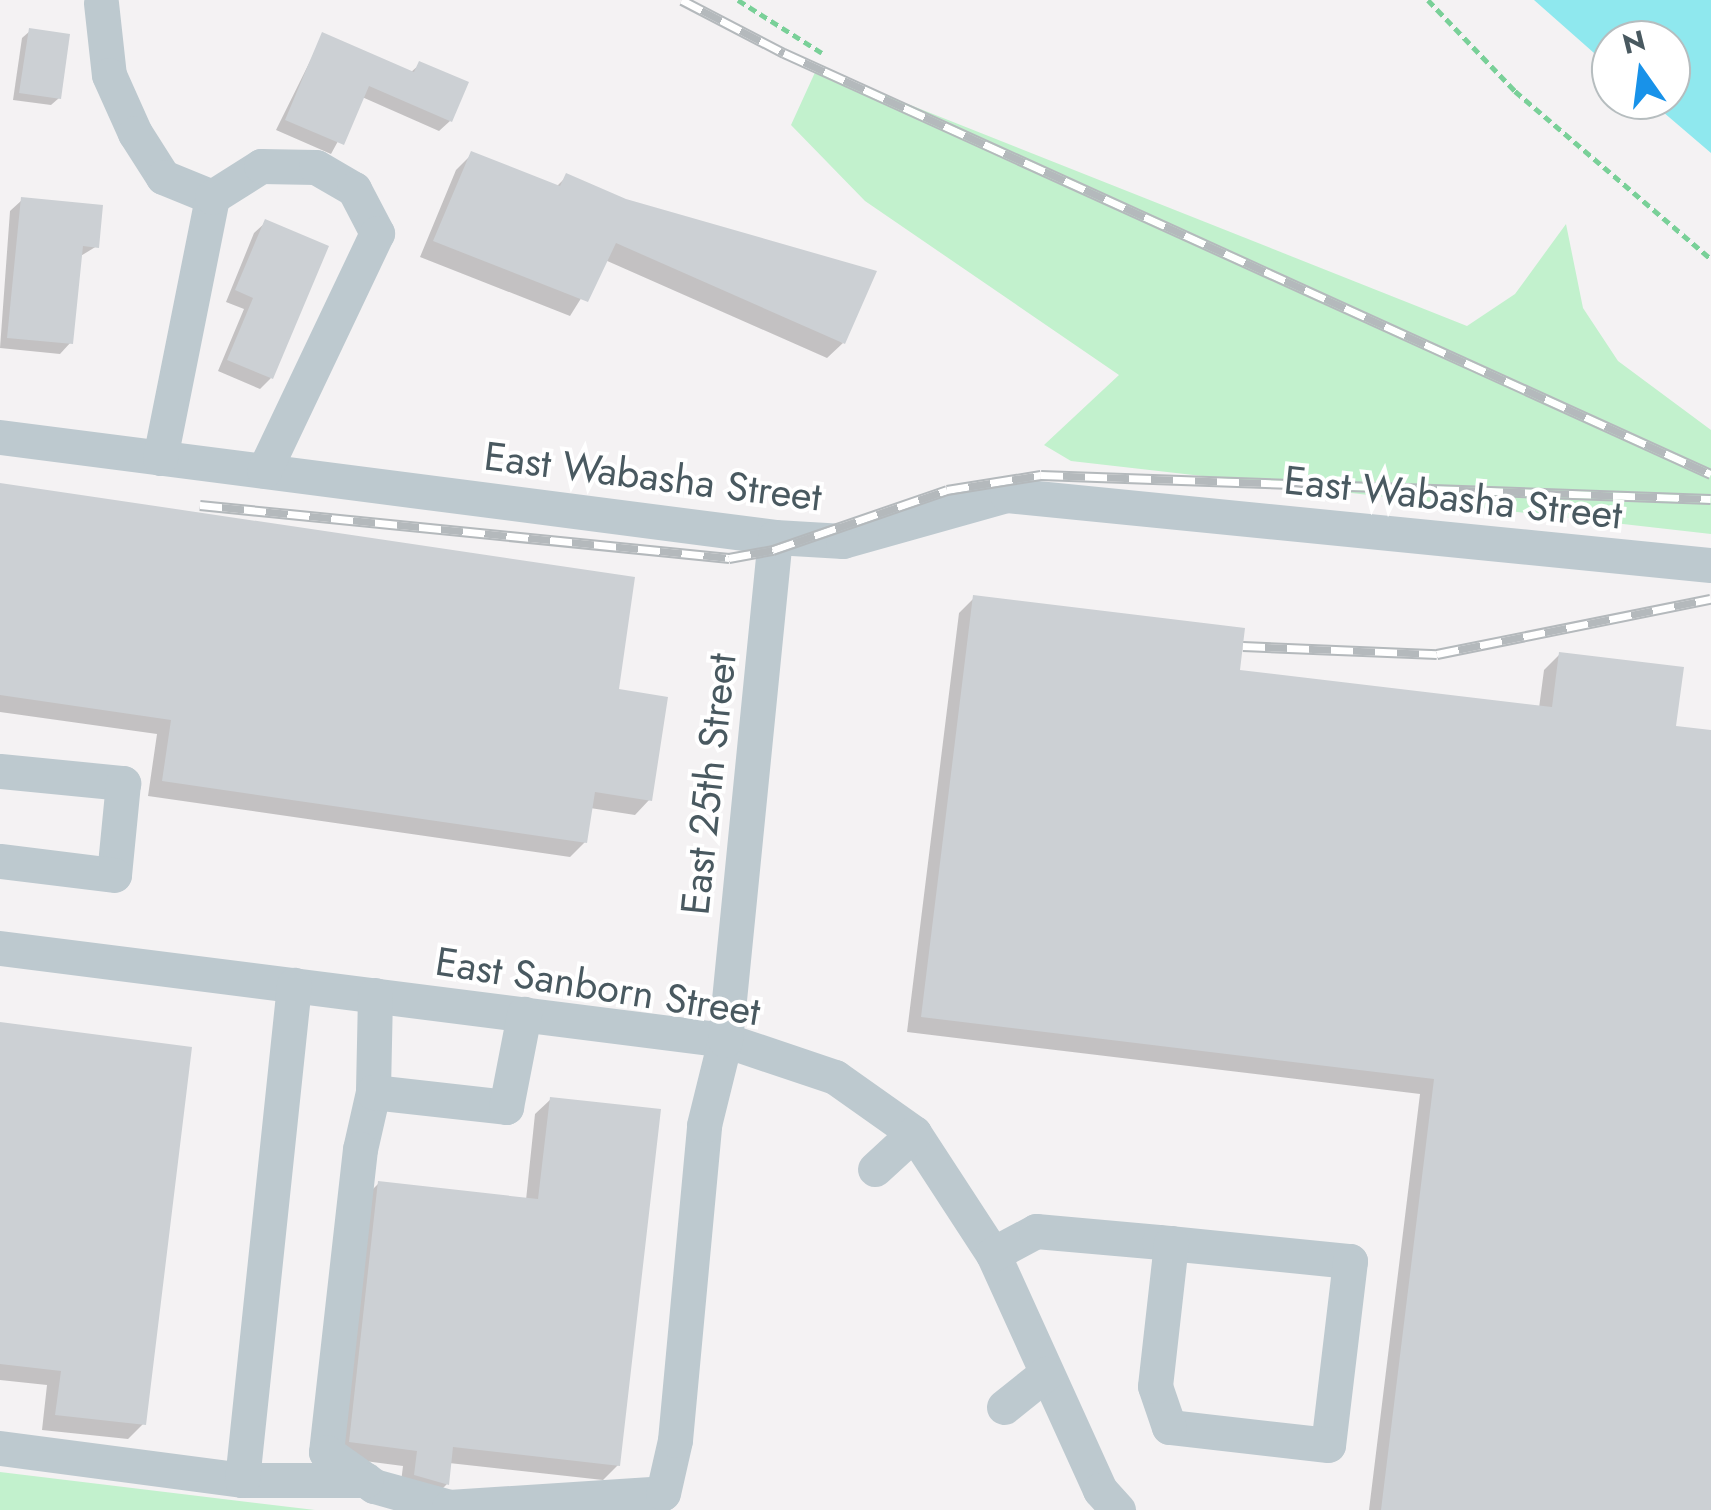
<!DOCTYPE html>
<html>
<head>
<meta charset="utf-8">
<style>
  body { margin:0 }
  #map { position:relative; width:1711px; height:1510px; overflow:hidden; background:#f4f2f3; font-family:Jost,sans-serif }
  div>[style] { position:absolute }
  .green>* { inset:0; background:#c2f1cd }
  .water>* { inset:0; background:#8fe8ee }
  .shadow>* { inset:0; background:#0003 }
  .building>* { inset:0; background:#ccd0d4 }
  .path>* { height:5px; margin-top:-2.5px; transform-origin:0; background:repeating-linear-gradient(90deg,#79d098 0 8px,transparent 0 13px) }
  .minor>* { height:35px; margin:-17.5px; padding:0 17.5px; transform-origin:17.5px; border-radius:17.5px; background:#bdc9cf }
  .rail>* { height:11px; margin-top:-5.5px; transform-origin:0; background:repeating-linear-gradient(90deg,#fff 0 22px,#b4b9bc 0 44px); box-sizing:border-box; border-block:2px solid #b4b9bc }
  span { translate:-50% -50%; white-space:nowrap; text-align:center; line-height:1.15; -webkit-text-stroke:8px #fff; paint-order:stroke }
  .street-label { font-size:40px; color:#495960 }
  .north { position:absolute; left:1591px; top:20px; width:100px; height:100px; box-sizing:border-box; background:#fff; border:2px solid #b6bdbf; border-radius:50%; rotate:346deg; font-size:28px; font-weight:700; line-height:40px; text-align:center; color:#495960 }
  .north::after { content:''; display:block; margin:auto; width:35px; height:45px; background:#1892e9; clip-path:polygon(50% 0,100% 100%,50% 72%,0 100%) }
</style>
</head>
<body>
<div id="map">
  <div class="green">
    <div style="clip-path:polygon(817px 68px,1467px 326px,1515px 294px,1566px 224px,1583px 308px,1618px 361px,1711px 430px,1711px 534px,1071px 461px,1044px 445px,1119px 375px,865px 201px,791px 125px)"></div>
    <div style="clip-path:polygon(0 1472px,315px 1510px,0 1510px)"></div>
  </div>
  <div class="water">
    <div style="clip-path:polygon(1534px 0,1711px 0,1711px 153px,1649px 100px,1671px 100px,1671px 40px,1611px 40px,1611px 68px)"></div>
  </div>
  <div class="shadow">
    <div style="clip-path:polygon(30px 31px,59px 98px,51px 105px,13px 100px,22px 38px)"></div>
    <div style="clip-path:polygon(323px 35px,410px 73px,420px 64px,450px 121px,439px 131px,362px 97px,331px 154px,276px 130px)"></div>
    <div style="clip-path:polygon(472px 154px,556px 187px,567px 176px,843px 343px,827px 358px,605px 260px,570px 316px,420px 257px,456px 170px)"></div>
    <div style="clip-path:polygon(22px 200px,97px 246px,79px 257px,71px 342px,60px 354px,0 348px,10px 211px)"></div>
    <div style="clip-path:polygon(266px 222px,271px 378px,260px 389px,218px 371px,244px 309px,226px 302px,254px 233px)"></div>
    <div style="clip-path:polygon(0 486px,616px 692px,650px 799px,635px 815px,590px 808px,585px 842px,570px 857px,148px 796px,157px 734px,0 712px)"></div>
    <div style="clip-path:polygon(974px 598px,1237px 672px,1539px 708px,1544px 670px,1560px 654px,1674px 728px,1711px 732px,1711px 1510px,1369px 1510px,1420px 1094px,907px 1032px,959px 613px)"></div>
    <div style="clip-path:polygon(0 1025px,143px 1424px,128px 1439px,42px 1430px,47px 1385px,0 1380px)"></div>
    <div style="clip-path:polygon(551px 1099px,618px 1465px,603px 1480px,449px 1463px,447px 1484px,432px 1499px,400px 1490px,403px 1466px,334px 1457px,363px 1199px,379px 1183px,526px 1200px,535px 1114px)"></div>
  </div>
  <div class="building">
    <div style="clip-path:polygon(29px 28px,70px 34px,61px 99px,19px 93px)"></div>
    <div style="clip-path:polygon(322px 32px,414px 72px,419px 61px,469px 82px,452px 122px,369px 86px,344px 145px,285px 120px)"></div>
    <div style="clip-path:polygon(471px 151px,560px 186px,566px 173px,626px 199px,877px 271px,845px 344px,616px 243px,588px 302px,433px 241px)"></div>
    <div style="clip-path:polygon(21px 197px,103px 205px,99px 248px,83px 246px,73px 344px,7px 338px)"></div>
    <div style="clip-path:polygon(265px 219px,329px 246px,273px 379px,227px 360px,253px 298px,235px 290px)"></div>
    <div style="clip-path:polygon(0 483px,635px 577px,619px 689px,668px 697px,652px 801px,595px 792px,587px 843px,162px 781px,171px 720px,0 695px)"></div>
    <div style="clip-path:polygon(973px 595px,1245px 628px,1240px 670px,1552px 707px,1559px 652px,1684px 667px,1676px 726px,1711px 730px,1711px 1510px,1381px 1510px,1434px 1079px,921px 1017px)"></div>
    <div style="clip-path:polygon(0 1022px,192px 1047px,146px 1425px,55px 1415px,61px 1371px,0 1364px)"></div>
    <div style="clip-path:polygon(550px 1097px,661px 1109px,620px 1466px,453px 1447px,449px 1485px,414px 1475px,417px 1451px,349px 1442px,378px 1181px,538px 1199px)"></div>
  </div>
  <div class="path">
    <div style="left:738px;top:0;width:99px;rotate:32.2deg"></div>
    <div style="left:1428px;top:0;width:126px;rotate:46.3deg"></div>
    <div style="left:1515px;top:91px;width:258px;rotate:40.6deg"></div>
  </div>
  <div class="minor">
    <div style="left:101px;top:3px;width:72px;rotate:83.7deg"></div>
    <div style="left:109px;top:75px;width:64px;rotate:65.9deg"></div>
    <div style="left:135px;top:133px;width:52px;rotate:57.5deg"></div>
    <div style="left:163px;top:177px;width:53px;rotate:22.2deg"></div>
    <div style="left:0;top:437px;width:781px;rotate:7.35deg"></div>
    <div style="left:775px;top:537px;width:68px;rotate:3.4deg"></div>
    <div style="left:843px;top:541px;width:170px;rotate:-15.7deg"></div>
    <div style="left:1007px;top:495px;width:707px;rotate:5.68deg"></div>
    <div style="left:160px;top:458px;width:266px;rotate:-78.7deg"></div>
    <div style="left:212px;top:197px;width:58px;rotate:-32.3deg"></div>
    <div style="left:261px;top:166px;width:55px;rotate:1deg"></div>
    <div style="left:316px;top:167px;width:44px;rotate:30.1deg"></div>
    <div style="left:354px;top:189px;width:50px;rotate:62.4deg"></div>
    <div style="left:377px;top:233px;width:263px;rotate:115.4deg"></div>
    <div style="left:0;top:771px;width:124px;rotate:5.6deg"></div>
    <div style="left:123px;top:783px;width:92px;rotate:95.6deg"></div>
    <div style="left:114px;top:875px;width:115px;rotate:-173deg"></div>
    <div style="left:0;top:948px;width:731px;rotate:7.23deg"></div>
    <div style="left:725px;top:1040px;width:116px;rotate:18.6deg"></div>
    <div style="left:835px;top:1077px;width:97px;rotate:35.3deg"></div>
    <div style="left:914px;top:1133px;width:145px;rotate:56.9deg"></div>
    <div style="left:993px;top:1254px;width:259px;rotate:65.6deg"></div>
    <div style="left:1100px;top:1490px;width:27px;rotate:48deg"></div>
    <div style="left:375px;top:995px;width:97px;rotate:91.2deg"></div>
    <div style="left:373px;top:1092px;width:58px;rotate:102.8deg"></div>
    <div style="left:360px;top:1149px;width:305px;rotate:96.4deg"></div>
    <div style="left:326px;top:1452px;width:59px;rotate:35.3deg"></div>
    <div style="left:374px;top:1486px;width:78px;rotate:15.6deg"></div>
    <div style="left:449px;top:1507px;width:214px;rotate:-3.7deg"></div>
    <div style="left:663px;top:1493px;width:54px;rotate:-77.2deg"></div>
    <div style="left:675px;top:1440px;width:316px;rotate:-84.7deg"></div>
    <div style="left:704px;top:1125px;width:88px;rotate:-76.1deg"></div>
    <div style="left:725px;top:1040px;width:505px;rotate:-84.32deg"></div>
    <div style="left:373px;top:1092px;width:134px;rotate:6.4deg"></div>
    <div style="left:506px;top:1107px;width:95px;rotate:-79deg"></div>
    <div style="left:875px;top:1169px;width:53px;rotate:-42.7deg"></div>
    <div style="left:993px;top:1254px;width:49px;rotate:-28.1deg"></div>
    <div style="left:1036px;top:1231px;width:123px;rotate:5.1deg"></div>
    <div style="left:1159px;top:1242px;width:192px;rotate:5.7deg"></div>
    <div style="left:1350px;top:1261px;width:185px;rotate:96.8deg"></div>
    <div style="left:1328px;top:1445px;width:160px;rotate:-173.5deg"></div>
    <div style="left:1169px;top:1427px;width:43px;rotate:-108.9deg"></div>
    <div style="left:1155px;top:1386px;width:144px;rotate:-83.6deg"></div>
    <div style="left:1004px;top:1407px;width:53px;rotate:-38.8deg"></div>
    <div style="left:0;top:1448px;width:244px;rotate:7.5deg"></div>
    <div style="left:242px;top:1480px;width:124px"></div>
    <div style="left:242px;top:1480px;width:498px;rotate:-84deg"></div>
  </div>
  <div class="rail">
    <div style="left:682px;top:0;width:115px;rotate:27.5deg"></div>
    <div style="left:784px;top:53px;width:1018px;rotate:24.43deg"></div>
    <div style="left:200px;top:505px;width:532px;rotate:5.72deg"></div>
    <div style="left:729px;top:558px;width:45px;rotate:-10.3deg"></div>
    <div style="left:773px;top:550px;width:184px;rotate:-19deg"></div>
    <div style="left:947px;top:490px;width:95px;rotate:-9.1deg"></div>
    <div style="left:1041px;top:475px;width:670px;rotate:2.05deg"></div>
    <div style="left:1243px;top:646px;width:194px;rotate:2.4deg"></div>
    <div style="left:1437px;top:654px;width:279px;rotate:-11.4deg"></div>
  </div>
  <div class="street-label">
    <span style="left:653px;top:476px;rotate:7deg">East Wabasha Street</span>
    <span style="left:1453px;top:497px;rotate:6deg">East Wabasha Street</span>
    <span style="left:708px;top:784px;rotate:-84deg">East 25th Street</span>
    <span style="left:598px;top:986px;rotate:9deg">East Sanborn Street</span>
  </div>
  <div class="north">N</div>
</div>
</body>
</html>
